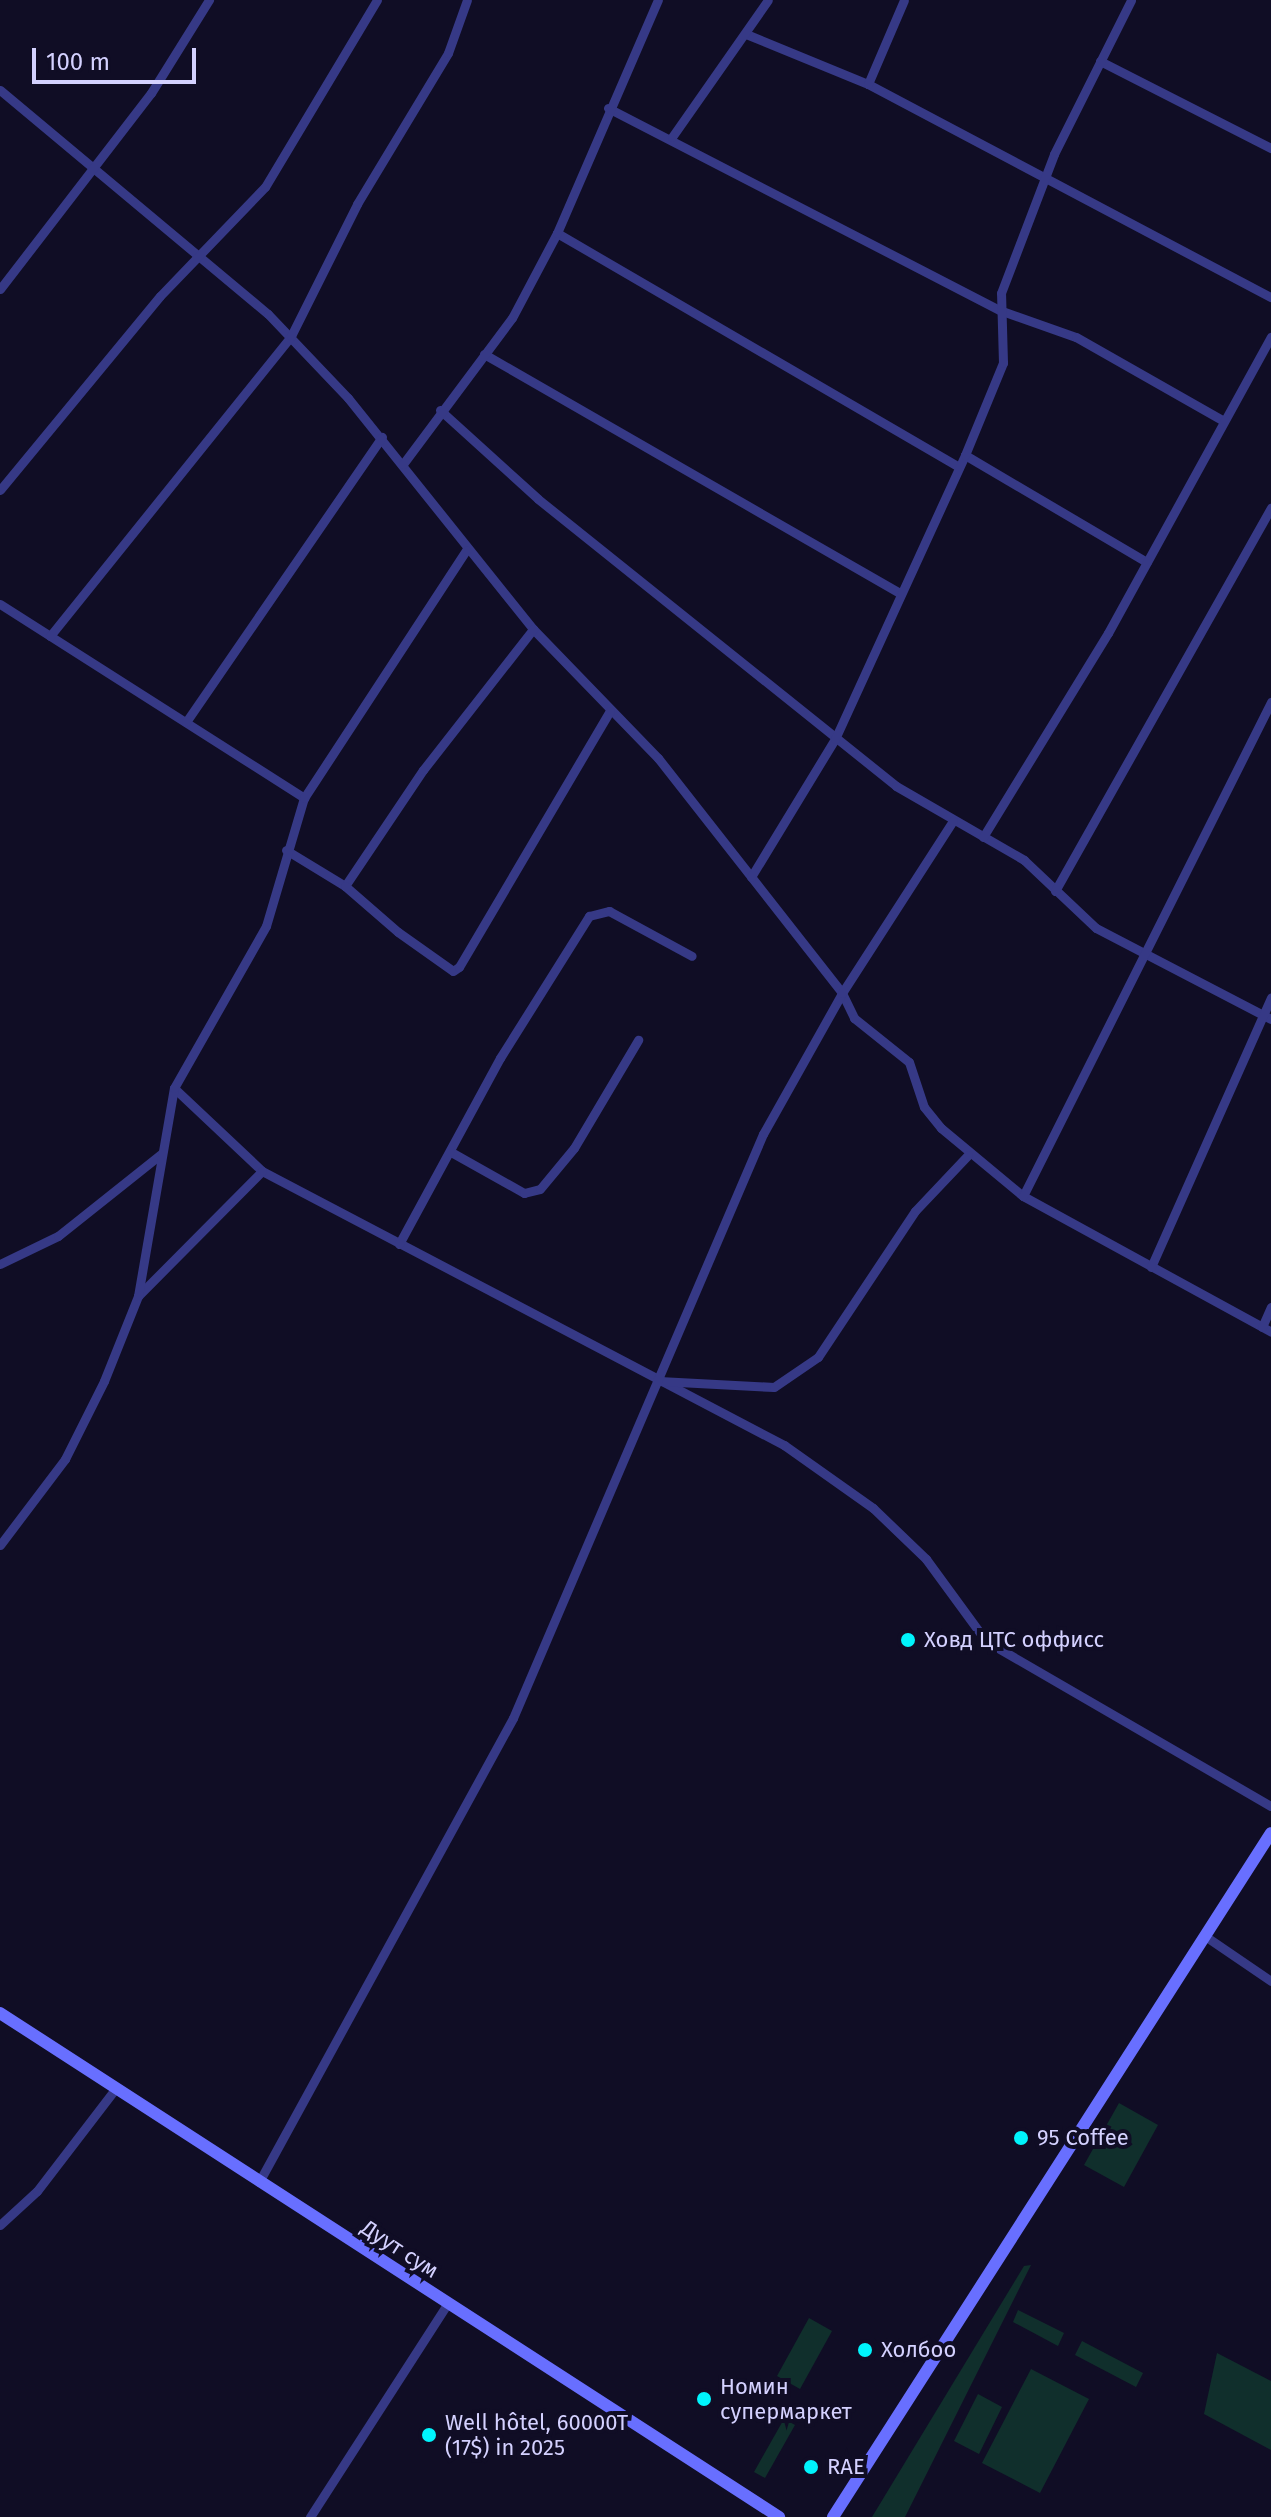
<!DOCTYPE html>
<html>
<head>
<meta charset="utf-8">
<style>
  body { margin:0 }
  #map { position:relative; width:1271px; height:2517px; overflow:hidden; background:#100d25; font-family:"Fira Sans",sans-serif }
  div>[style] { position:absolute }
  .green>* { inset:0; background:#102f2c }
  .street>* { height:9px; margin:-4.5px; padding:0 4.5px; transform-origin:4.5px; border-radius:4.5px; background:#363986 }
  .secondary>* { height:12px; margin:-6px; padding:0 6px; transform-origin:6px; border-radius:6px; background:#686fff }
  .dots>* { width:22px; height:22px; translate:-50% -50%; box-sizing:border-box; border:4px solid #100d25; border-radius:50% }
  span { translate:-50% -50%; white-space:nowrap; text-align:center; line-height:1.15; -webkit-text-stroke:8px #100d25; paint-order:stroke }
  .poi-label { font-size:22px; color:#d4d1ff }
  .left { translate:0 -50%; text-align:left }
  .street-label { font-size:22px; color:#d4d1ff }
  .scale { position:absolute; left:32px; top:48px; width:164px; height:36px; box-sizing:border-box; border:4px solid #d4d1ff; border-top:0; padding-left:10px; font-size:24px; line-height:28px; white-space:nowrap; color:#d4d1ff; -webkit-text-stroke:6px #100d25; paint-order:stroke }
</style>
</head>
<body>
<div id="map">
  <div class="green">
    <div style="clip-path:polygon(1119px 2103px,1158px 2125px,1124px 2187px,1084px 2165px)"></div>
    <div style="clip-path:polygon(1031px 2265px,905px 2517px,872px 2517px,1024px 2266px)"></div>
    <div style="clip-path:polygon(1018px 2310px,1064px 2333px,1058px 2346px,1013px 2322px)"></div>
    <div style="clip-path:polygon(809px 2318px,832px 2331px,800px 2389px,777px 2376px)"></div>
    <div style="clip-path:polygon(1082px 2341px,1143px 2373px,1136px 2387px,1075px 2355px)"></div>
    <div style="clip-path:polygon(1217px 2353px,1271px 2381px,1271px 2450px,1204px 2414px)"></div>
    <div style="clip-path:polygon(1031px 2369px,1089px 2399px,1040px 2493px,982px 2463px)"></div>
    <div style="clip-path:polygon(978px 2394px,1002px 2407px,979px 2454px,954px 2441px)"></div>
    <div style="clip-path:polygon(784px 2419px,795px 2425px,765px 2478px,754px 2472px)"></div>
  </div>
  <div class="street">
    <div style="left:746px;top:34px;width:132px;rotate:22.3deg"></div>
    <div style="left:868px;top:84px;width:456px;rotate:27.9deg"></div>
    <div style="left:1100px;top:61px;width:192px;rotate:27deg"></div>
    <div style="left:868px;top:84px;width:91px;rotate:-66.8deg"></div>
    <div style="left:0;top:90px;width:349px;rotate:39.9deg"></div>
    <div style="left:268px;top:314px;width:116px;rotate:46.4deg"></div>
    <div style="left:348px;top:398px;width:296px;rotate:51.3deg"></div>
    <div style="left:533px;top:629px;width:180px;rotate:45.9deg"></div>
    <div style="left:658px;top:758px;width:298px;rotate:51.9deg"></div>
    <div style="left:842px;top:993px;width:28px;rotate:64deg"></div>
    <div style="left:854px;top:1018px;width:70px;rotate:38.7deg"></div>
    <div style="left:909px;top:1062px;width:47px;rotate:71.6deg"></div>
    <div style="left:924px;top:1107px;width:27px;rotate:51deg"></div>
    <div style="left:941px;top:1128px;width:107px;rotate:39.7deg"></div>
    <div style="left:1023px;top:1196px;width:283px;rotate:28.7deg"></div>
    <div style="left:608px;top:108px;width:443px;rotate:27.3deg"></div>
    <div style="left:1002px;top:311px;width:78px;rotate:19.4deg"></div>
    <div style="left:1076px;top:337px;width:170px;rotate:29.6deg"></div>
    <div style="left:672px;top:137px;width:167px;rotate:-55deg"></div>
    <div style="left:557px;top:233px;width:465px;rotate:30.2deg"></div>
    <div style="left:0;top:289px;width:247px;rotate:-52.4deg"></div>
    <div style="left:151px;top:93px;width:110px;rotate:-58.1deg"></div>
    <div style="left:484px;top:354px;width:480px;rotate:29.9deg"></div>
    <div style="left:440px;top:410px;width:132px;rotate:42.2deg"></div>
    <div style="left:538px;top:499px;width:459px;rotate:38.7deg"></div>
    <div style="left:896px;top:786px;width:148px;rotate:30deg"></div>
    <div style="left:1024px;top:860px;width:99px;rotate:43.4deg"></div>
    <div style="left:1096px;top:928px;width:197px;rotate:27.5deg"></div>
    <div style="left:965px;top:455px;width:211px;rotate:30.5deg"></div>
    <div style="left:403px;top:464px;width:182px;rotate:-53.3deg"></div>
    <div style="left:512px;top:318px;width:96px;rotate:-62.1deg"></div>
    <div style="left:557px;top:233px;width:254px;rotate:-66.6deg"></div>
    <div style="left:0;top:490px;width:251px;rotate:-50.5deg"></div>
    <div style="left:160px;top:296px;width:151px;rotate:-46.1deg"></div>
    <div style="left:265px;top:187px;width:218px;rotate:-59.1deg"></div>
    <div style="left:0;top:604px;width:361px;rotate:32.5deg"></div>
    <div style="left:50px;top:636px;width:385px;rotate:-51.2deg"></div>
    <div style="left:291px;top:336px;width:148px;rotate:-63.4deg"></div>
    <div style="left:357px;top:204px;width:176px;rotate:-58.9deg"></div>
    <div style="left:448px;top:53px;width:56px;rotate:-70.3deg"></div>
    <div style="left:186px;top:722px;width:346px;rotate:-55.5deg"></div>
    <div style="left:983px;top:837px;width:239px;rotate:-58.5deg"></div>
    <div style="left:1108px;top:633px;width:338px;rotate:-61.2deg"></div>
    <div style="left:286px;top:850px;width:69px;rotate:31.4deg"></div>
    <div style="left:345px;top:886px;width:140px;rotate:-56.1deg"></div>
    <div style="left:423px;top:770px;width:179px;rotate:-52deg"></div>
    <div style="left:751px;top:877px;width:162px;rotate:-58.7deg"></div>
    <div style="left:835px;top:739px;width:312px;rotate:-65.4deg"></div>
    <div style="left:965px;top:455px;width:100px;rotate:-67.6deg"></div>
    <div style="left:1003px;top:363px;width:70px;rotate:-91.6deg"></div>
    <div style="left:1001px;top:293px;width:149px;rotate:-69.1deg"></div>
    <div style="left:1054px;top:154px;width:172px;rotate:-63.4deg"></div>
    <div style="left:345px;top:886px;width:70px;rotate:41deg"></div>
    <div style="left:398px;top:932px;width:67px;rotate:35.3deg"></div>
    <div style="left:453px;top:971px;width:7px;rotate:-34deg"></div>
    <div style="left:459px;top:967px;width:297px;rotate:-59.5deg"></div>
    <div style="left:1055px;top:891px;width:440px;rotate:-60.6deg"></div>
    <div style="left:174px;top:1088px;width:121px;rotate:43.3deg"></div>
    <div style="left:262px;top:1171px;width:590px;rotate:27.7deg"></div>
    <div style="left:784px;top:1445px;width:109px;rotate:35.3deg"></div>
    <div style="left:873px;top:1508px;width:74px;rotate:43.9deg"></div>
    <div style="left:926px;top:1559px;width:102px;rotate:53.8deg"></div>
    <div style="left:986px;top:1641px;width:329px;rotate:30.1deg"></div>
    <div style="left:451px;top:1152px;width:84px;rotate:29.3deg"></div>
    <div style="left:524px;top:1193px;width:16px;rotate:-14deg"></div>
    <div style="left:540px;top:1189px;width:53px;rotate:-50.3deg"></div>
    <div style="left:574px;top:1148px;width:126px;rotate:-59.3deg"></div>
    <div style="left:1023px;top:1196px;width:553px;rotate:-63.34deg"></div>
    <div style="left:399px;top:1244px;width:212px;rotate:-61.5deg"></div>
    <div style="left:500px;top:1058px;width:168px;rotate:-57.9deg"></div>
    <div style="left:589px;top:916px;width:21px;rotate:-14deg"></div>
    <div style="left:609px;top:911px;width:94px;rotate:28.5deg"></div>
    <div style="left:0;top:1264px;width:64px;rotate:-25.8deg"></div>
    <div style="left:58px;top:1236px;width:132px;rotate:-38.5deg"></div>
    <div style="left:1151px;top:1267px;width:295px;rotate:-66deg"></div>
    <div style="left:138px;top:1296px;width:176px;rotate:-45.2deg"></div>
    <div style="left:1262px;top:1327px;width:22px;rotate:-66deg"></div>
    <div style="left:659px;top:1381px;width:115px;rotate:3deg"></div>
    <div style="left:774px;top:1387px;width:53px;rotate:-34.3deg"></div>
    <div style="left:818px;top:1357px;width:175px;rotate:-56.4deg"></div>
    <div style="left:915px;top:1211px;width:77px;rotate:-46.6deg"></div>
    <div style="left:0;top:1545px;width:108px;rotate:-52.9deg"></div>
    <div style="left:65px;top:1459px;width:87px;rotate:-63.4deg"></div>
    <div style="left:104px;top:1381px;width:92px;rotate:-68.2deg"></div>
    <div style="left:138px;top:1296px;width:211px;rotate:-80.2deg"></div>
    <div style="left:174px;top:1088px;width:186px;rotate:-60.4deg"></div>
    <div style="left:266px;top:926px;width:134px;rotate:-73.5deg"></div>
    <div style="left:304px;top:798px;width:296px;rotate:-56.8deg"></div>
    <div style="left:1205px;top:1936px;width:80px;rotate:34.3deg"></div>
    <div style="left:259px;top:2182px;width:529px;rotate:-61.3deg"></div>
    <div style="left:513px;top:1718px;width:635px;rotate:-66.83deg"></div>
    <div style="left:763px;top:1134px;width:162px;rotate:-60.7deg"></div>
    <div style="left:842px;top:993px;width:205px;rotate:-57.2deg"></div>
    <div style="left:0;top:2225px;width:50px;rotate:-42.6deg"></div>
    <div style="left:37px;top:2191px;width:130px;rotate:-52.5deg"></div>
    <div style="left:310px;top:2517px;width:255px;rotate:-57.2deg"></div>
  </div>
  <div class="secondary">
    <div style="left:0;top:2013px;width:928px;rotate:32.9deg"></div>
    <div style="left:833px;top:2517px;width:812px;rotate:-57.37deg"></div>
  </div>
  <div class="dots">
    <div style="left:908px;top:1640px;background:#00f4fc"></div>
    <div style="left:1021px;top:2138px;background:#00f4fc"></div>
    <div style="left:865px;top:2350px;background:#00f4fc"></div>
    <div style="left:704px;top:2399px;background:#00f4fc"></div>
    <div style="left:429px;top:2435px;background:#00f4fc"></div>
    <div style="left:811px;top:2467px;background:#00f4fc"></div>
  </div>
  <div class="poi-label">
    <span class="left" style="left:924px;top:1640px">Ховд ЦТС оффисс</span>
    <span class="left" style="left:1037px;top:2138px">95 Coffee</span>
    <span class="left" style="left:881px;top:2350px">Холбоо</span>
    <span class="left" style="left:720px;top:2399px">Номин<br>супермаркет</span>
    <span class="left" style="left:445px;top:2435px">Well hôtel, 60000T<br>(17$) in 2025</span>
    <span class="left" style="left:827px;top:2467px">RAE</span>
  </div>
  <div class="street-label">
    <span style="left:400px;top:2249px;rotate:33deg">Дуут сум</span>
  </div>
  <div class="scale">100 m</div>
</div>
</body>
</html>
